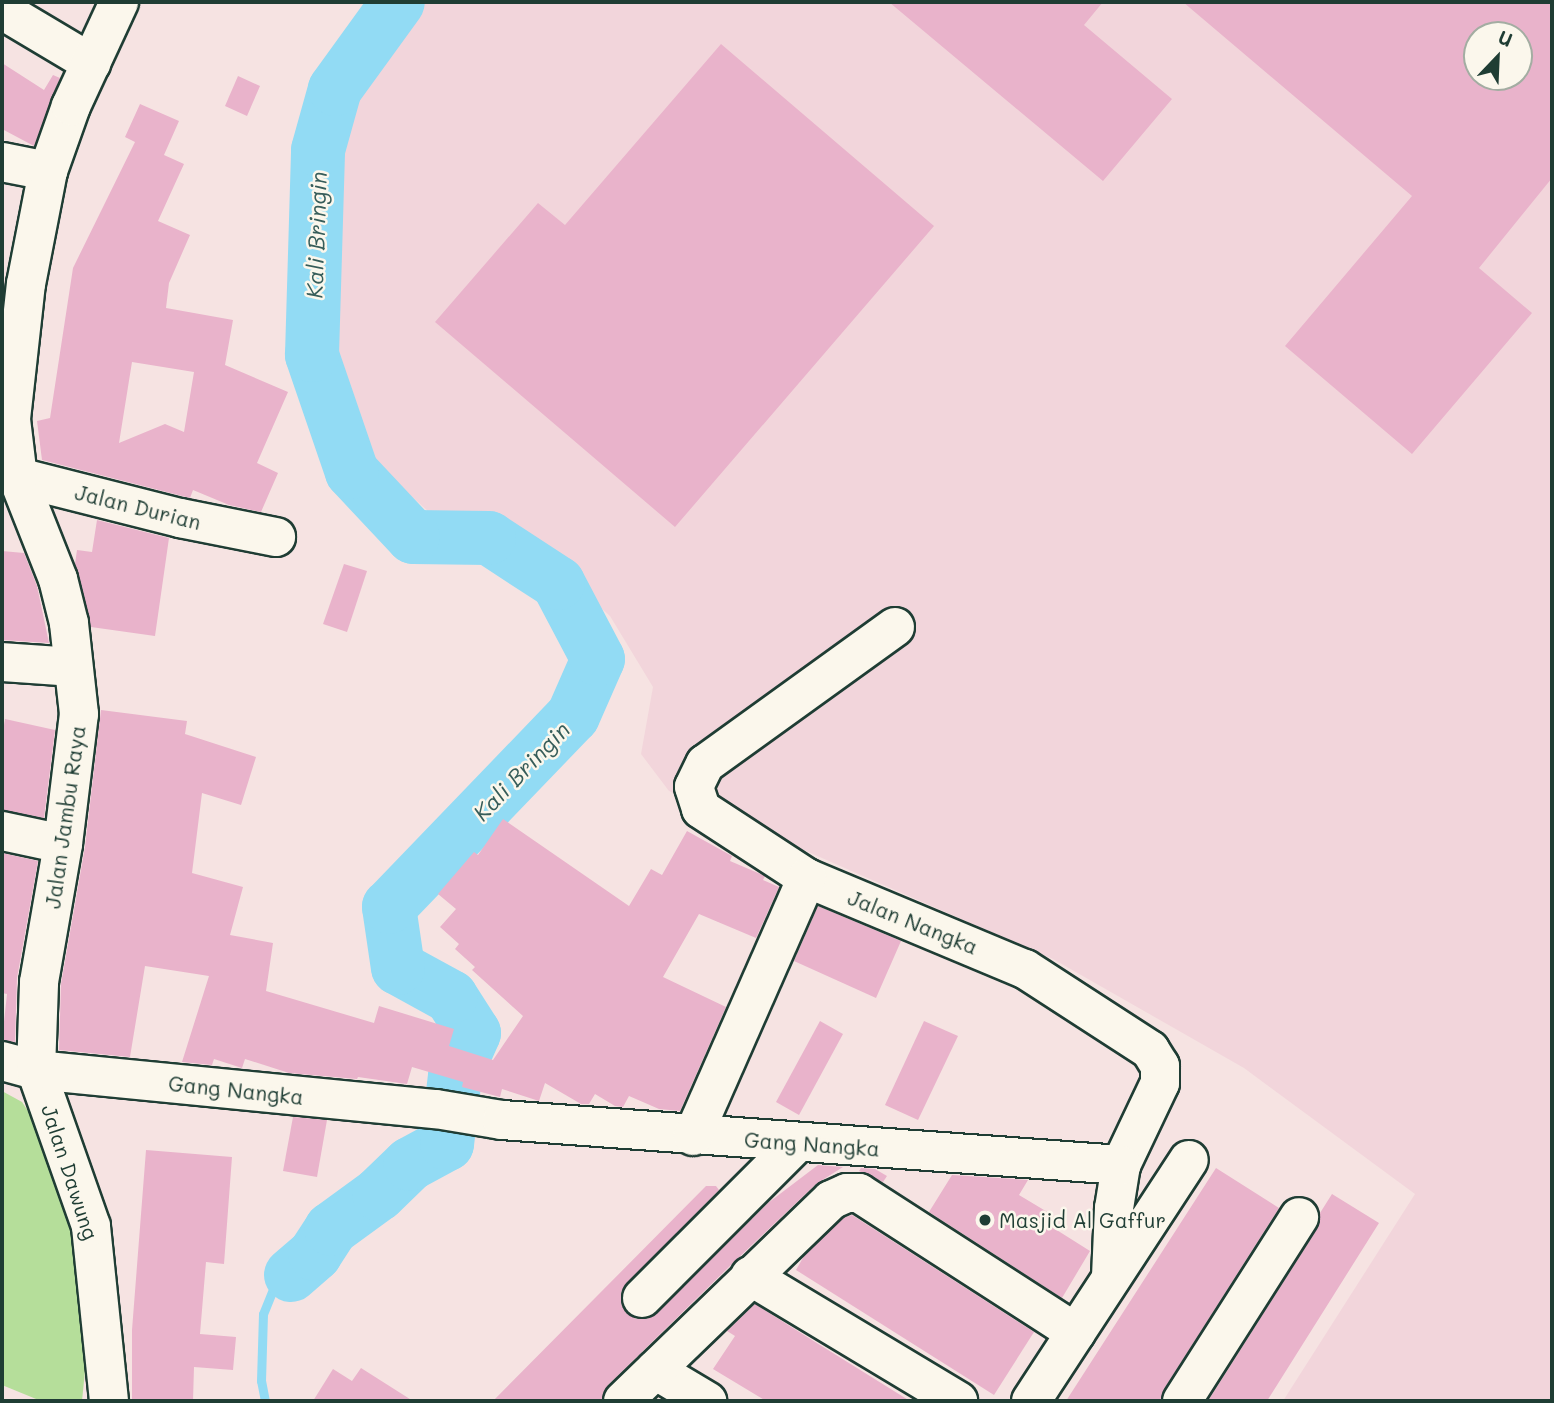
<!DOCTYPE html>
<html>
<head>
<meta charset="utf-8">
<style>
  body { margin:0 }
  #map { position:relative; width:1554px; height:1403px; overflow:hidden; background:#f6e3e2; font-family:Mali,sans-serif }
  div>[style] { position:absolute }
  .built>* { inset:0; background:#f2d5db }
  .green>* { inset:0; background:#b5de9a }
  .stream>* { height:9px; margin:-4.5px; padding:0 4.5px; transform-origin:4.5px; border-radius:4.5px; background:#92dbf4 }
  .river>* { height:54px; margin:-27px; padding:0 27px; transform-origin:27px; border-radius:27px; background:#92dbf4 }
  .building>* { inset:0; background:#e9b3cb }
  .roads { filter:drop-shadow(2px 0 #1f3d34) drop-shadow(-2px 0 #1f3d34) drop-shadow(0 2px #1f3d34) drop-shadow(0 -2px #1f3d34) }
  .minor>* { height:38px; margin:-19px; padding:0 19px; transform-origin:19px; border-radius:19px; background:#fbf7ec }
  .dots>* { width:19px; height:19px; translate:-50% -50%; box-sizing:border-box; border:4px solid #fbf7ec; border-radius:50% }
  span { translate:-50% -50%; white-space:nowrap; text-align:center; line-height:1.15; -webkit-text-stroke:5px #fbf7ec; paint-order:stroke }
  .street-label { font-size:21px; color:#1f3d34 }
  .poi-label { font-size:21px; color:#1f3d34 }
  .left { translate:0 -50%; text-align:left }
  .water-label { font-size:23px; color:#365d5a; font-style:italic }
  .frame { position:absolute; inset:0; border:4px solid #1f3d34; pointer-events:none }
  .north { position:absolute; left:1463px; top:21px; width:70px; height:70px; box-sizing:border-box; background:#fbf7ec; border:2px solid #a3ada2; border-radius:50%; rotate:23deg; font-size:19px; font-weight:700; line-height:28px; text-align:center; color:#1f3d34 }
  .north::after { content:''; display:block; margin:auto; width:24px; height:32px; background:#1f3d34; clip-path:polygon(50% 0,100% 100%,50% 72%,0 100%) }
</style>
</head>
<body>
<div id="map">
  <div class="built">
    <div style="clip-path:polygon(evenodd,419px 2px,1552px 2px,1552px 1401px,1283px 1401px,1415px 1194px,1244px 1068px,1053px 959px,669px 791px,641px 754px,653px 687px,610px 616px,558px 570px,498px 534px,440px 522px,376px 464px,334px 367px,338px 147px,376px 62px,419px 2px,1477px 35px,1519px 35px,1519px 77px,1477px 77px,1477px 35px)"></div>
  </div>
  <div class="green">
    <div style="clip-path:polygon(2px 1091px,22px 1102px,38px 1126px,77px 1246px,85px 1371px,82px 1401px,41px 1401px,2px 1385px)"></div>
  </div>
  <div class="stream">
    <div style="left:265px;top:1401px;width:20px;rotate:-101deg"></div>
    <div style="left:261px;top:1381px;width:67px;rotate:-88.3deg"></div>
    <div style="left:263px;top:1314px;width:27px;rotate:-68deg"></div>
    <div style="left:273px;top:1289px;width:23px;rotate:-38deg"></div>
  </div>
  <div class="river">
    <div style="left:291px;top:1275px;width:32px;rotate:-41deg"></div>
    <div style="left:315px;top:1254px;width:30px;rotate:-57deg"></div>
    <div style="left:331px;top:1229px;width:59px;rotate:-36.1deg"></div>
    <div style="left:379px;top:1194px;width:43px;rotate:-44.1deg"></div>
    <div style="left:410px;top:1164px;width:42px;rotate:-28.4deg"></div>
    <div style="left:447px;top:1144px;width:68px;rotate:-83.3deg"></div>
    <div style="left:455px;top:1076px;width:47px;rotate:-66.2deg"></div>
    <div style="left:474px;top:1033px;width:43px;rotate:-122.6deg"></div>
    <div style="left:451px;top:997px;width:60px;rotate:-151.3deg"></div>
    <div style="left:398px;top:968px;width:62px;rotate:-98.4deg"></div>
    <div style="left:389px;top:907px;width:265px;rotate:-46.1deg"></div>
    <div style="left:573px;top:716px;width:62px;rotate:-66.3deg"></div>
    <div style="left:598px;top:659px;width:86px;rotate:-117.8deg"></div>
    <div style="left:558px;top:583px;width:82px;rotate:-146.9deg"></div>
    <div style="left:489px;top:538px;width:76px;rotate:-179.2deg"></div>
    <div style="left:413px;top:537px;width:89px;rotate:-133.2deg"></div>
    <div style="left:352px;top:472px;width:124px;rotate:-108.9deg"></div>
    <div style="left:312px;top:355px;width:205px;rotate:-88.3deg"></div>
    <div style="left:318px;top:150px;width:63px;rotate:-74.4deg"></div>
    <div style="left:335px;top:89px;width:107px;rotate:-54.1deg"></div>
  </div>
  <div class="building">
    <div style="clip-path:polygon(889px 2px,1103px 2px,1084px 25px,1172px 99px,1103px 181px)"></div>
    <div style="clip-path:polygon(evenodd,1183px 2px,1552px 2px,1552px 178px,1479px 268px,1532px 313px,1412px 454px,1285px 346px,1412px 196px,1183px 2px,1477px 35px,1519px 35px,1519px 77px,1477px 77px,1477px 35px)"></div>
    <div style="clip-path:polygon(721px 44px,934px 226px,675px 527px,435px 322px,538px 203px,565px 225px)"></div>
    <div style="clip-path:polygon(2px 63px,44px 90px,53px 75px,60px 78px,34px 146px,2px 129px)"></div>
    <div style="clip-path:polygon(238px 76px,260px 86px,247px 116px,225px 106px)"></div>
    <div style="clip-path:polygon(evenodd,140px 104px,179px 121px,164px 155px,184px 164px,158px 221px,190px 235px,169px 283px,166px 308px,233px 320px,225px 365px,288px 392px,257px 463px,278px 473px,261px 512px,229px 505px,193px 490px,190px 498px,42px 460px,37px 421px,50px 418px,73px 268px,135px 142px,125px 137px,140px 104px,132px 362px,194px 372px,184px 432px,165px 424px,119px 443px,132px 362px)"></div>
    <div style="clip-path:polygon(97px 520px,169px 538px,155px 636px,91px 627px,75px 564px,77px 550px,92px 552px)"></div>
    <div style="clip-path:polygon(2px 551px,24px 553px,37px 586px,49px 643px,2px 640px)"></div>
    <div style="clip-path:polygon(344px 564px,367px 571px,347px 632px,323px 624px)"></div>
    <div style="clip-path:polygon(101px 710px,187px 721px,185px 734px,256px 757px,241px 805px,202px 793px,192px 873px,243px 887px,230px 935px,273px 943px,266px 991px,374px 1023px,379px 1006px,454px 1029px,449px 1046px,493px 1060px,523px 1016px,472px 970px,475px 967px,455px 949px,459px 944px,440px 927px,456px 909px,438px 894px,474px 852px,478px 855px,503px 819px,629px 906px,651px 869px,662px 875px,687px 831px,732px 856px,730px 861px,765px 876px,763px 880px,779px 887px,756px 938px,699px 914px,663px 977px,726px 1007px,680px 1111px,659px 1109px,629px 1096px,623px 1107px,615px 1106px,595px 1094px,589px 1104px,581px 1104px,545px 1083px,539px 1101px,502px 1089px,500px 1097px,462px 1087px,463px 1082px,412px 1067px,407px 1084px,358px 1077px,357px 1079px,289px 1073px,245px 1059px,242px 1068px,214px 1059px,212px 1065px,182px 1062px,209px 976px,145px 966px,130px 1057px,59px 1050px,61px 984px,85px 847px)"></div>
    <div style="clip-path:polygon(5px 719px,55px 730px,44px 818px,2px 810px,2px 737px)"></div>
    <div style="clip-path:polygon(2px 853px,38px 861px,17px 978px,15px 1042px,2px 1040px,7px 994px,2px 993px)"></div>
    <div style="clip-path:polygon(818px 906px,901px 941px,876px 998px,794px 961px)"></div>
    <div style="clip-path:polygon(820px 1021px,843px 1034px,799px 1115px,776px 1102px)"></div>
    <div style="clip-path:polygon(924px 1021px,958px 1036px,918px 1120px,885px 1105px)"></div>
    <div style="clip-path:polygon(293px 1117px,327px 1120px,317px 1177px,283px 1171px)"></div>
    <div style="clip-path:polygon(146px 1150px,232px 1157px,224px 1264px,206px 1262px,200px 1334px,236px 1337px,233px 1370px,194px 1367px,193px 1401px,132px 1401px,132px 1330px)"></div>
    <div style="clip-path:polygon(818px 1165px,843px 1167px,816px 1184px,732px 1264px,608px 1385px,602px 1401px,493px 1401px,706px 1186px,716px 1186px,719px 1190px,627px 1283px,621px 1292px,621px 1304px,626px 1313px,636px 1319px,647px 1319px,657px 1313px,768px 1203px)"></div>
    <div style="clip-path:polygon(861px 1168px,875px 1169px,887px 1176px,883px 1182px,859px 1171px)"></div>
    <div style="clip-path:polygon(1216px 1168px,1279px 1208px,1164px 1389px,1160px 1401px,1066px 1401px)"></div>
    <div style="clip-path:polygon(952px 1175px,1028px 1180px,1019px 1195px,1049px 1213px,1044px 1222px,1090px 1251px,1062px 1298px,929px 1212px)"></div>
    <div style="clip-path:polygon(1332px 1194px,1379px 1223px,1267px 1401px,1208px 1401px,1317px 1229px,1320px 1213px)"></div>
    <div style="clip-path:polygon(852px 1215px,1034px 1332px,994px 1395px,796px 1270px,804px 1256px,843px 1218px)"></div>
    <div style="clip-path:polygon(755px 1304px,812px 1340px,910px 1401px,766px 1401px,713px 1369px,735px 1336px,727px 1331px)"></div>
    <div style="clip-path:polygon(361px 1368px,413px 1401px,313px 1401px,333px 1369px,352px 1381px)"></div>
  </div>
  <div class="roads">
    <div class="minor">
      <div style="left:2px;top:10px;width:104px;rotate:30.8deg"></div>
      <div style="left:2px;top:162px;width:47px;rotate:11.1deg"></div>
      <div style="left:2px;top:473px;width:184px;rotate:14.2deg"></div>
      <div style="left:180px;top:518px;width:98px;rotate:11.2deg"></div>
      <div style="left:895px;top:627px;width:234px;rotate:144.2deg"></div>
      <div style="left:705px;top:764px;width:25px;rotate:116deg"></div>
      <div style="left:694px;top:787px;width:23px;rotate:72deg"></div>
      <div style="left:701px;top:809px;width:126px;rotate:33.1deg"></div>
      <div style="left:807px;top:878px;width:236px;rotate:22.7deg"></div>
      <div style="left:1025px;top:969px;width:149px;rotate:32.9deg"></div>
      <div style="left:1150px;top:1050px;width:19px;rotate:58deg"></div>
      <div style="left:1160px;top:1066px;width:17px;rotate:90deg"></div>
      <div style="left:1160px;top:1083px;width:91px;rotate:115.4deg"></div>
      <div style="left:1121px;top:1165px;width:44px;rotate:99.2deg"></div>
      <div style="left:1114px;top:1208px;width:70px;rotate:92.5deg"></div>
      <div style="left:2px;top:662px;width:71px;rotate:4deg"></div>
      <div style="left:2px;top:831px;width:62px;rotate:12deg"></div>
      <div style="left:2px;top:1061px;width:35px;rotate:15deg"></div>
      <div style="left:36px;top:1070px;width:402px;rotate:5.6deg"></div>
      <div style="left:436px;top:1109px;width:67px;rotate:9.5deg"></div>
      <div style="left:502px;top:1120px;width:621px;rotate:4.16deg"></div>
      <div style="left:693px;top:1136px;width:282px;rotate:-66.2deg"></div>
      <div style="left:750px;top:1276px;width:243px;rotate:31deg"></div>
      <div style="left:642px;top:1298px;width:219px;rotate:-45deg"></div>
      <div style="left:655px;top:1370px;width:61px;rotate:30.8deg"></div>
      <div style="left:109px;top:1401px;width:176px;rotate:-95.9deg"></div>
      <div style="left:91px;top:1226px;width:165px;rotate:-109.4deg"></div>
      <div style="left:36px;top:1070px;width:88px;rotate:-88deg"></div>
      <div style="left:39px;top:982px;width:140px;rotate:-80.1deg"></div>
      <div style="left:63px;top:844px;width:131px;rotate:-83deg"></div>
      <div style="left:79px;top:714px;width:92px;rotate:-96.3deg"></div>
      <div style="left:69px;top:623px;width:45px;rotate:-104deg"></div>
      <div style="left:58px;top:579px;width:109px;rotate:-111.6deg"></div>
      <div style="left:18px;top:478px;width:59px;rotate:-96.8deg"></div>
      <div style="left:11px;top:419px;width:136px;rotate:-83.7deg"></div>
      <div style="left:26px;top:284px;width:115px;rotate:-79deg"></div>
      <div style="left:48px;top:171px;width:69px;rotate:-70.5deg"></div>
      <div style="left:71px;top:106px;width:115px;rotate:-65.2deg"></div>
      <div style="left:623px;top:1401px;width:289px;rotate:-44deg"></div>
      <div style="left:831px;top:1200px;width:17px;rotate:-24deg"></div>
      <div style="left:847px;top:1193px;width:12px"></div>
      <div style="left:859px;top:1193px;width:258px;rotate:32.8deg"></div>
      <div style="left:1031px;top:1401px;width:288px;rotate:-56.8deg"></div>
      <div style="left:1182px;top:1401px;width:218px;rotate:-57.5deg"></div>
    </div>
  </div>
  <div class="dots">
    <div style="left:985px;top:1220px;background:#1f3d34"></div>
  </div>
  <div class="street-label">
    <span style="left:138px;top:507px;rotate:14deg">Jalan Durian</span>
    <span style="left:65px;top:817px;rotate:-82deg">Jalan Jambu Raya</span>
    <span style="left:913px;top:922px;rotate:22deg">Jalan Nangka</span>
    <span style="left:236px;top:1090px;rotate:6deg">Gang Nangka</span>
    <span style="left:812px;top:1144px;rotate:4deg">Gang Nangka</span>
    <span style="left:70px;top:1172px;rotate:72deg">Jalan Dawung</span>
  </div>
  <div class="poi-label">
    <span class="left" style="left:999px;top:1220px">Masjid Al Gaffur</span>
  </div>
  <div class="water-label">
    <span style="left:316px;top:235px;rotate:-88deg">Kali Bringin</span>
    <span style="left:521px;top:771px;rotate:-46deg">Kali Bringin</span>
  </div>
  <div class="frame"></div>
  <div class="north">U</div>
</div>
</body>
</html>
